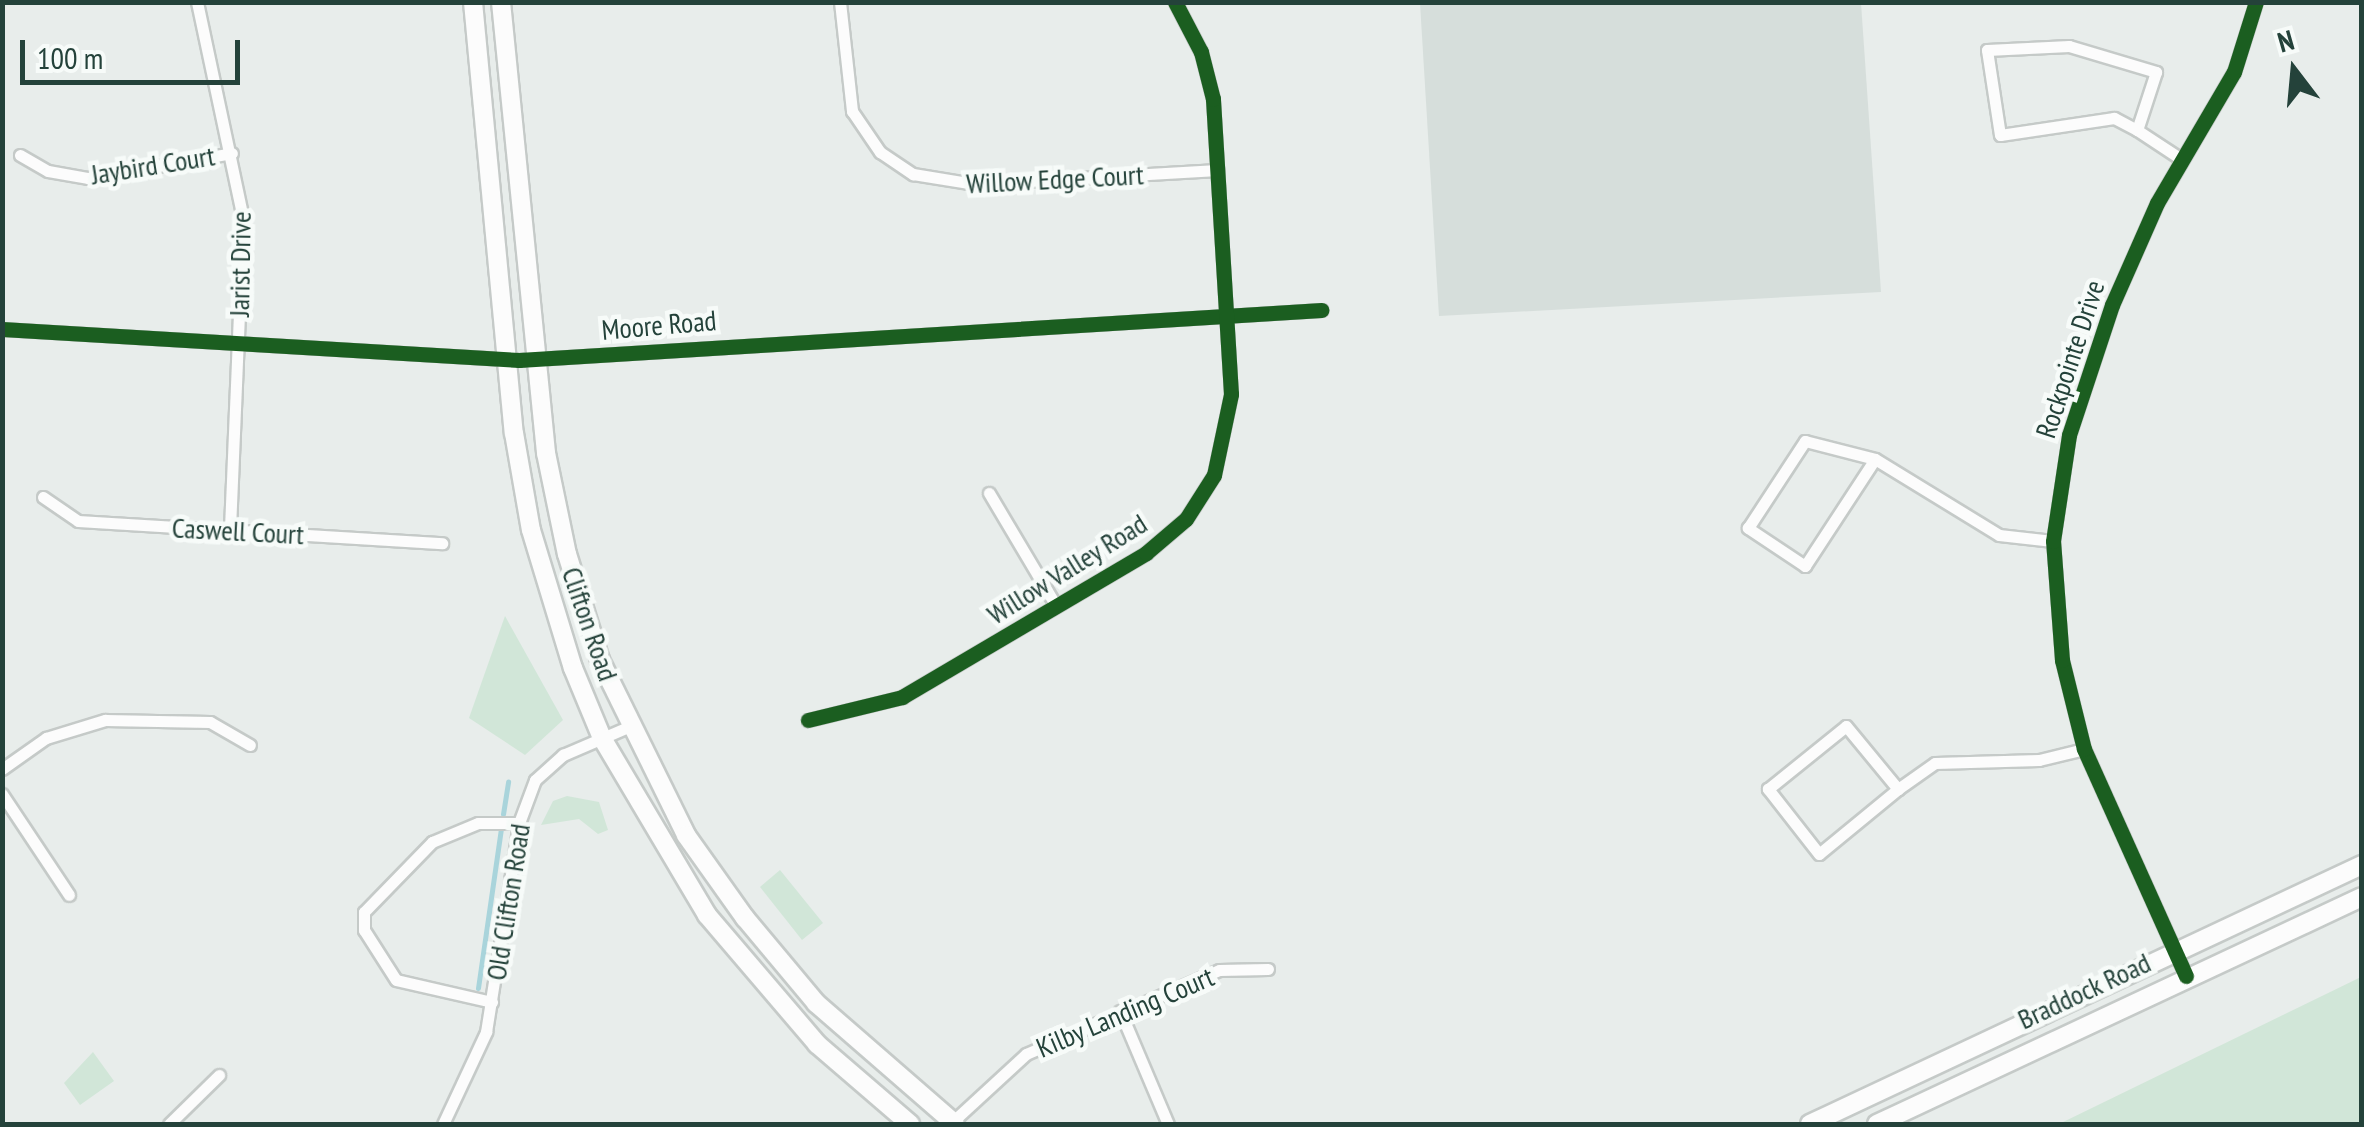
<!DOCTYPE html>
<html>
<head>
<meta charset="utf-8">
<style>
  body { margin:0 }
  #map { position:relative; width:2364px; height:1127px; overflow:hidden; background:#e8edeb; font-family:"PT Sans Narrow",sans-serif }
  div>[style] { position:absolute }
  .built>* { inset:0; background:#d6dedb }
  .green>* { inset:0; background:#d1e6d8 }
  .stream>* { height:5px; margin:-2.5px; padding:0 2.5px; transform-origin:2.5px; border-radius:2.5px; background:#a9d4db }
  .roads { filter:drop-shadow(2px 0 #c5cac8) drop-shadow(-2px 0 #c5cac8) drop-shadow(0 2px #c5cac8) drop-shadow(0 -2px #c5cac8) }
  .minor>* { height:11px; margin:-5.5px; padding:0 5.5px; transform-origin:5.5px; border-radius:5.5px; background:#fcfcfc }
  .secondary>* { height:18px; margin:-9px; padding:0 9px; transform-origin:9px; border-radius:9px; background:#fcfcfc }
  .cycleway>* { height:15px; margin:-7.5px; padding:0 7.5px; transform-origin:7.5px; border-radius:7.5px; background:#1b5e20 }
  span { translate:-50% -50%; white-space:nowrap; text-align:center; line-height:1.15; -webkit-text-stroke:9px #f7fbf9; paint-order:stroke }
  .street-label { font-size:28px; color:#24423a }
  .frame { position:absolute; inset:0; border:5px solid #24423a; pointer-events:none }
  .north { position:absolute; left:2244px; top:20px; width:100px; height:100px; -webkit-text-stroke:8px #f7fbf9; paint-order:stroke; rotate:344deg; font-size:28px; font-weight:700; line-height:40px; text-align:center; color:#24423a }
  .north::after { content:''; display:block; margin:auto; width:35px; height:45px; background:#24423a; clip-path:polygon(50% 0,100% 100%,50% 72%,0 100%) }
  .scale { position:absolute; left:20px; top:40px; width:220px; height:45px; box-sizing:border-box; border:5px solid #24423a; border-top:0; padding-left:12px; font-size:30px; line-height:35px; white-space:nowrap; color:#24423a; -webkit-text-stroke:8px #f7fbf9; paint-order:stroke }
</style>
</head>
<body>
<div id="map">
  <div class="built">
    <div style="clip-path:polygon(1420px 3px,1861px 3px,1881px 292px,1439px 316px)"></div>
  </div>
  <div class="green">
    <div style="clip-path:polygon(505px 616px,563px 720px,525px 755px,469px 718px)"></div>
    <div style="clip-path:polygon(567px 796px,599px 802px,608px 830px,598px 834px,579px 819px,541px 825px,553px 801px)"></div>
    <div style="clip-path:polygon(780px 870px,823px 923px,802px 940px,760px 887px)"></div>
    <div style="clip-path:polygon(2361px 977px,2361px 1124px,2059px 1124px)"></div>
    <div style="clip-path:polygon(93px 1052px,114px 1081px,80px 1105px,64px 1083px)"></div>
  </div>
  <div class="stream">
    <div style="left:503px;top:814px;width:33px;rotate:-81deg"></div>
    <div style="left:478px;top:988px;width:162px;rotate:-81.8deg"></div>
  </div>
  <div class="roads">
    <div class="minor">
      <div style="left:197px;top:2px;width:221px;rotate:78deg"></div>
      <div style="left:243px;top:218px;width:312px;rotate:92.4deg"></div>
      <div style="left:840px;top:2px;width:110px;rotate:83.7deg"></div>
      <div style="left:852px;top:111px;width:50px;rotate:55.7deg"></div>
      <div style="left:880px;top:152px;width:40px;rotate:34deg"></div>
      <div style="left:913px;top:174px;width:63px;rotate:9.2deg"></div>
      <div style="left:975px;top:184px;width:243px;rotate:-3.3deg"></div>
      <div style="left:2069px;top:46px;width:91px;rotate:16.6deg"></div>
      <div style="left:2156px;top:72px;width:61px;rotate:108.1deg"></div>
      <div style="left:2137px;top:130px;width:26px;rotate:-152deg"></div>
      <div style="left:2114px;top:118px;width:115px;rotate:171.5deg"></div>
      <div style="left:2000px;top:135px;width:86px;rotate:-98.7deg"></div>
      <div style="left:1987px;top:50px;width:82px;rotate:-2.8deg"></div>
      <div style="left:2137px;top:130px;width:53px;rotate:33.4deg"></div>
      <div style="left:20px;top:155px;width:32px;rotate:30deg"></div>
      <div style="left:48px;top:171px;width:41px;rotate:9.9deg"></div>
      <div style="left:88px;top:178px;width:146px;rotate:-9.8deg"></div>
      <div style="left:2px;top:329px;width:518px;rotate:3.43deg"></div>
      <div style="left:519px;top:360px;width:804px;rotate:-3.57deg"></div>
      <div style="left:1805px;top:441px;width:72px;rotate:14.4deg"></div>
      <div style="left:1875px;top:459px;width:128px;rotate:123.2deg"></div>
      <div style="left:1805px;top:566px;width:69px;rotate:-146.3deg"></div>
      <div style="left:1748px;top:528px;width:104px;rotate:-56.8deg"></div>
      <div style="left:1875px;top:459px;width:145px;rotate:31.5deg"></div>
      <div style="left:1999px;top:535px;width:54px;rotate:6.3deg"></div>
      <div style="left:989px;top:493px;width:131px;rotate:59.3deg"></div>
      <div style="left:43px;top:497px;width:42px;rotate:34.4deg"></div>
      <div style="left:78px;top:521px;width:365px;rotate:3.5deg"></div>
      <div style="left:808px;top:720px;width:97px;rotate:-13.7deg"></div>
      <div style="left:902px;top:697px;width:283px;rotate:-30.5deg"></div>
      <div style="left:1146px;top:553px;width:52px;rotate:-40.4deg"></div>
      <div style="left:1186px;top:519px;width:52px;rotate:-57.5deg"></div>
      <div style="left:1214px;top:475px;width:83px;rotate:-78.1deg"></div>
      <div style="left:1231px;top:394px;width:296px;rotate:-93.5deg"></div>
      <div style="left:1213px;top:99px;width:49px;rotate:-104.3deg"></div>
      <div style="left:1201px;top:52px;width:56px;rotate:-117.5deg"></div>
      <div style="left:1846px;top:726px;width:82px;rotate:50.5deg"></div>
      <div style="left:1898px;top:789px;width:102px;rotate:140.6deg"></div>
      <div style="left:1819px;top:854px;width:83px;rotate:-128.1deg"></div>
      <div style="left:1768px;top:789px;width:100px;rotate:-38.9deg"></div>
      <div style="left:2px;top:769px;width:54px;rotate:-35.2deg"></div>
      <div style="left:46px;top:738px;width:62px;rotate:-17deg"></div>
      <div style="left:105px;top:720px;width:105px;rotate:1.1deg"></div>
      <div style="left:210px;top:722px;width:46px;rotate:29.9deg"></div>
      <div style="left:1898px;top:789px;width:45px;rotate:-35.1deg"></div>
      <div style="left:1935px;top:763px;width:104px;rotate:-1.7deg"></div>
      <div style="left:2039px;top:760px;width:46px;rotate:-13.7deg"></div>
      <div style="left:2px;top:794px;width:121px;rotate:56.4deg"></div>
      <div style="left:2186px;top:976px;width:249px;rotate:-114.2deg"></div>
      <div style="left:2084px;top:749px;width:92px;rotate:-103.9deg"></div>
      <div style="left:2062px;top:660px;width:119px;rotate:-94.3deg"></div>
      <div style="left:2053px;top:541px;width:107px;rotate:-81.4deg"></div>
      <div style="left:2069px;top:435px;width:137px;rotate:-71.7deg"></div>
      <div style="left:2112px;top:305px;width:111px;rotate:-66.2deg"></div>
      <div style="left:2157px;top:203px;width:152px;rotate:-59.6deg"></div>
      <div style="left:2234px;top:72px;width:73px;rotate:-72.6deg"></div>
      <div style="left:492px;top:1002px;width:98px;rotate:-167.1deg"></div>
      <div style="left:396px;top:980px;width:59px;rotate:-122.6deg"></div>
      <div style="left:364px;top:930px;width:18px;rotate:-90deg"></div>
      <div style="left:364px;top:912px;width:98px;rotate:-45.8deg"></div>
      <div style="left:432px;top:842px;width:50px;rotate:-22.4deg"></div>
      <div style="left:478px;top:823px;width:41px"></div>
      <div style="left:1120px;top:1011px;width:123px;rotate:67deg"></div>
      <div style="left:169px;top:1124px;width:70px;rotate:-44.4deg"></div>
      <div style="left:443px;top:1124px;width:102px;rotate:-64.9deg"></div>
      <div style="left:486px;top:1032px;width:212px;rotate:-81deg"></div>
      <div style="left:519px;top:823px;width:46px;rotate:-69.6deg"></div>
      <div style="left:535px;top:780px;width:38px;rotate:-42deg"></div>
      <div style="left:563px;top:755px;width:71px;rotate:-23.3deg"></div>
      <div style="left:950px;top:1124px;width:103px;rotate:-42.6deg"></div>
      <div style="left:1026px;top:1054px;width:210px;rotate:-23.5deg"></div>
      <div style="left:1219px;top:970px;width:49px;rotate:-1.2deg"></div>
    </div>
    <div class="secondary">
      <div style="left:473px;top:2px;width:433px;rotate:84.6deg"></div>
      <div style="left:514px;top:433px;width:98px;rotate:80.1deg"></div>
      <div style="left:531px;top:530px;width:144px;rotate:73.1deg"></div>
      <div style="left:573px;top:668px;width:76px;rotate:67.5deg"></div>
      <div style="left:602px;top:738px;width:206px;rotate:59.3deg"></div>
      <div style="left:707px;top:915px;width:170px;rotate:49.5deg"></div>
      <div style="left:817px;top:1044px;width:123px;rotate:40.7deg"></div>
      <div style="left:501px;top:2px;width:453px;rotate:84.3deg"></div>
      <div style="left:546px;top:453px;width:103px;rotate:78.3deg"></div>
      <div style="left:567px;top:554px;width:111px;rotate:72.7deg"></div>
      <div style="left:600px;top:660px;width:195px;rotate:63.8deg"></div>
      <div style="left:686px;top:835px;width:102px;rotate:54.6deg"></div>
      <div style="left:745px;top:918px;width:111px;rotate:50.1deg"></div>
      <div style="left:816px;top:1003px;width:184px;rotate:41deg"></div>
      <div style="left:1810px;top:1124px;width:610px;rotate:-25.14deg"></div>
      <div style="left:1877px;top:1124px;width:535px;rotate:-25.08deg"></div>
    </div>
  </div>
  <div class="cycleway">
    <div style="left:2px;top:329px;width:518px;rotate:3.43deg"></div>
    <div style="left:519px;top:360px;width:804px;rotate:-3.57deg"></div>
    <div style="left:808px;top:720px;width:97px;rotate:-13.7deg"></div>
    <div style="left:902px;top:697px;width:283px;rotate:-30.5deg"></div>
    <div style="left:1146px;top:553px;width:52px;rotate:-40.4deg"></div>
    <div style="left:1186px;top:519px;width:52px;rotate:-57.5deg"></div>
    <div style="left:1214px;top:475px;width:83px;rotate:-78.1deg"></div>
    <div style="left:1231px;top:394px;width:296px;rotate:-93.5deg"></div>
    <div style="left:1213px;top:99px;width:49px;rotate:-104.3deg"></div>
    <div style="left:1201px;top:52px;width:56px;rotate:-117.5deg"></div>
    <div style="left:2186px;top:976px;width:249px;rotate:-114.2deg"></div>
    <div style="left:2084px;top:749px;width:92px;rotate:-103.9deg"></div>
    <div style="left:2062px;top:660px;width:119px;rotate:-94.3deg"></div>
    <div style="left:2053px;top:541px;width:107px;rotate:-81.4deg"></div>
    <div style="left:2069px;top:435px;width:137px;rotate:-71.7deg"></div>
    <div style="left:2112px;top:305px;width:111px;rotate:-66.2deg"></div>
    <div style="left:2157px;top:203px;width:152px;rotate:-59.6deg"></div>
    <div style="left:2234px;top:72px;width:73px;rotate:-72.6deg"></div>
  </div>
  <div class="street-label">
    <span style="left:153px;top:165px;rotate:-9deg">Jaybird Court</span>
    <span style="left:1055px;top:179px;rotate:-3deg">Willow Edge Court</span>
    <span style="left:240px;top:264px;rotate:-89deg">Jarist Drive</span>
    <span style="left:659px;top:325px;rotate:-5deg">Moore Road</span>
    <span style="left:2070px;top:359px;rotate:-72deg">Rockpointe Drive</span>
    <span style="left:238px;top:531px;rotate:3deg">Caswell Court</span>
    <span style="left:1067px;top:569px;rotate:-32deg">Willow Valley Road</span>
    <span style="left:590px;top:624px;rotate:71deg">Clifton Road</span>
    <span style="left:508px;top:902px;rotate:-81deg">Old Clifton Road</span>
    <span style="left:2084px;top:991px;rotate:-25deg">Braddock Road</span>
    <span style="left:1125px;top:1012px;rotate:-23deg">Kilby Landing Court</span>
  </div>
  <div class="frame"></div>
  <div class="north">N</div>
  <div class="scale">100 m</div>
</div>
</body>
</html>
